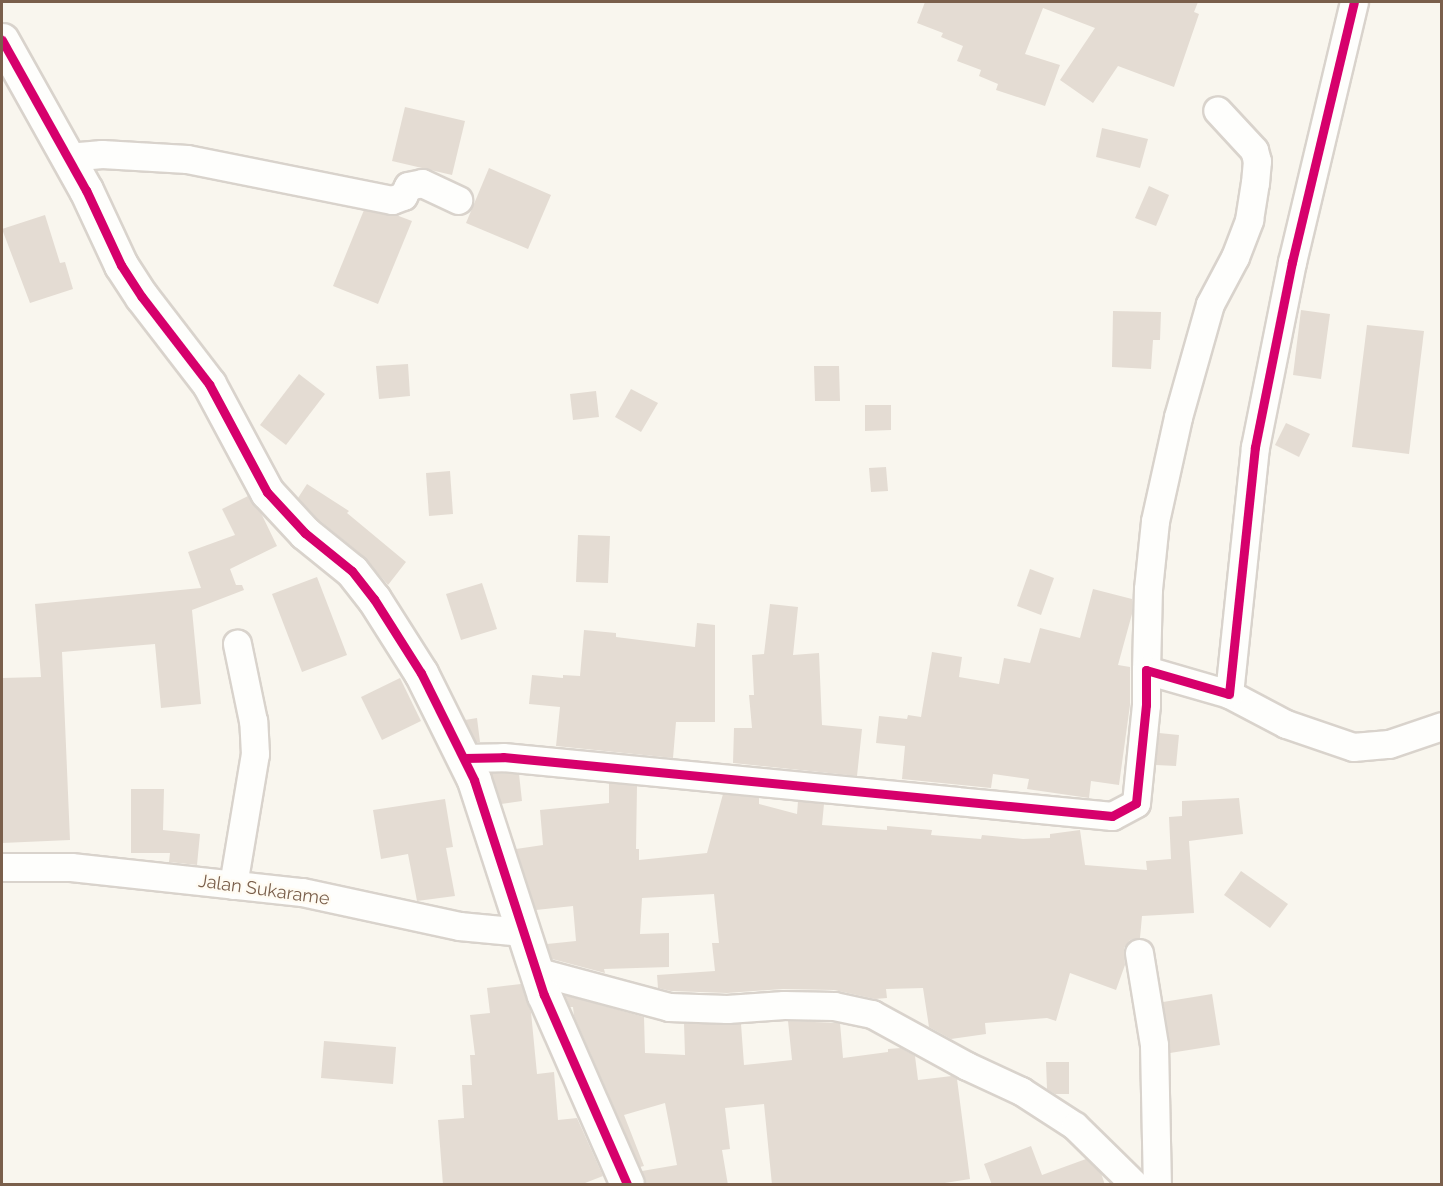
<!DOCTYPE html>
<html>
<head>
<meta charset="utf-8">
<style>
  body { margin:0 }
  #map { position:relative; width:1443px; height:1186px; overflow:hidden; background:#f9f6ee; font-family:Raleway,sans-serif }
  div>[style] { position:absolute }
  .building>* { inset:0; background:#e4dcd3 }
  .roads { filter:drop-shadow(2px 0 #d9d3cc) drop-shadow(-2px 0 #d9d3cc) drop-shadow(0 2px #d9d3cc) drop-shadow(0 -2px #d9d3cc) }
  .minor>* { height:27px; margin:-13.5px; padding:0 13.5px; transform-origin:13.5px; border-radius:13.5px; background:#fefefc }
  .tertiary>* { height:33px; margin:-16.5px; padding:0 16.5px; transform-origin:16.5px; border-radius:16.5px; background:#fefefc }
  .cycleway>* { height:9px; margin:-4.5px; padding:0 4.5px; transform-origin:4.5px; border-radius:4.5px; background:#d6006c }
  span { translate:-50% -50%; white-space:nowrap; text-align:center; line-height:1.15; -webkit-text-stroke:4.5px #fffbf2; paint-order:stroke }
  .street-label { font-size:18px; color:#7a5f4b }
  .frame { position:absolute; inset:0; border:3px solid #7a5f4b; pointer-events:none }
</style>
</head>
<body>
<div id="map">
  <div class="building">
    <div style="clip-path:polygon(925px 2px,1198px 2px,1194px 12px,1199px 14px,1174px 87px,1118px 66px,1093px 103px,1060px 80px,1095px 28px,1043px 8px,1025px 54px,1060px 65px,1045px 106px,996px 90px,998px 84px,979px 76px,981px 70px,957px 61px,963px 46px,941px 37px,943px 33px,917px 23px)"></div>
    <div style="clip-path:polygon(405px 107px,465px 121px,452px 175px,392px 161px)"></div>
    <div style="clip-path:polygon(1102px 128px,1148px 139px,1140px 168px,1096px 157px)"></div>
    <div style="clip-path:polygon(489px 168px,551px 195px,528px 249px,466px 223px)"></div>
    <div style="clip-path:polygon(1149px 186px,1169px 195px,1156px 226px,1135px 218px)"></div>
    <div style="clip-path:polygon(364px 210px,396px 215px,412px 221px,378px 304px,333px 286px)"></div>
    <div style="clip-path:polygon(45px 215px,60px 263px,65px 262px,73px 289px,30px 303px,2px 229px)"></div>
    <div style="clip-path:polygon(1301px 310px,1330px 314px,1321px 379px,1293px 375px)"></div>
    <div style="clip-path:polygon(1113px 311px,1161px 312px,1160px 340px,1153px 340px,1151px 369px,1112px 367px)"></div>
    <div style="clip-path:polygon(1367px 325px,1424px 331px,1409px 454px,1352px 447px)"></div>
    <div style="clip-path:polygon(408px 364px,410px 396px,379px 399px,376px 366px)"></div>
    <div style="clip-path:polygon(814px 366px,839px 366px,840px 401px,815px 401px)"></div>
    <div style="clip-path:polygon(299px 374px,325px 394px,286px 445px,260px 425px)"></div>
    <div style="clip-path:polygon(631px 389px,658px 403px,641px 432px,615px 417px)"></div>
    <div style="clip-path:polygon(596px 391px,599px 417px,573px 420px,570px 394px)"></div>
    <div style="clip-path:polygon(865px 405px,891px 405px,891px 430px,865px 431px)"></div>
    <div style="clip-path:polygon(1286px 423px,1310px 434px,1299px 457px,1275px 445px)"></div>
    <div style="clip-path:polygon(886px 467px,888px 491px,871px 492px,869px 468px)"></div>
    <div style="clip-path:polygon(450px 471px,453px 514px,429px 516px,426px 473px)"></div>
    <div style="clip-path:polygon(307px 484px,349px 511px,347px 513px,406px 562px,388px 585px,364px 557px,318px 519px,298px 498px)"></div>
    <div style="clip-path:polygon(248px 496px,261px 513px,277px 546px,230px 569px,236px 585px,242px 585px,244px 590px,192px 610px,201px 704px,161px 708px,155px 644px,62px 652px,70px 840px,2px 843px,2px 678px,41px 677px,35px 604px,201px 588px,188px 552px,235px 535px,222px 509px)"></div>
    <div style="clip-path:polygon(578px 535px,610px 536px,608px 583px,576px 582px)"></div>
    <div style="clip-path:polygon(1030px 569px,1054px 578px,1041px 615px,1017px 606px)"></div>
    <div style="clip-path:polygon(317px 577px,347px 655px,302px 672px,272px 594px)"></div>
    <div style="clip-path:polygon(482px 583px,497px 629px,461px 640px,446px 594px)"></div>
    <div style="clip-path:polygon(1093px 589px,1132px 599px,1132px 614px,1118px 665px,1130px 667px,1130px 705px,1119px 785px,1091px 781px,1089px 798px,1027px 789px,1029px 779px,993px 774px,991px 788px,902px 779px,905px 746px,876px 743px,879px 716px,907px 719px,908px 715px,921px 717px,932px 652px,962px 657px,959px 677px,999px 684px,1004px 658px,1030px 663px,1040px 628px,1080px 638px)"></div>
    <div style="clip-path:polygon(770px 604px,798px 607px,793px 655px,819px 653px,822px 725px,862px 729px,857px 776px,733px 763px,734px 728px,752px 728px,749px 695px,754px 695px,752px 655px,764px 654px)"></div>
    <div style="clip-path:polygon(697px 623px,715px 625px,715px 722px,676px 722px,673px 758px,556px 746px,560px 707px,529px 704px,532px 675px,563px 678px,563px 675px,580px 676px,584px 630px,616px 633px,616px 637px,695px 647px)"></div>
    <div style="clip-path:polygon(400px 678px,421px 721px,382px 740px,361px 697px)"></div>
    <div style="clip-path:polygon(477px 718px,480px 742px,476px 742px,465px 720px)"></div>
    <div style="clip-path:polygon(1159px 733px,1179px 735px,1176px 766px,1156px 765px)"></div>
    <div style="clip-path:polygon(491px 773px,519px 774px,522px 801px,501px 804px)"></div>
    <div style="clip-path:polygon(609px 783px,637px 786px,636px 849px,639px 849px,639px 860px,707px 853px,723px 794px,759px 798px,759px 804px,797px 814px,798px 801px,824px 804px,822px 825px,887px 830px,887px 826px,932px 830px,931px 835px,981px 839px,982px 835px,1023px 839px,1050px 838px,1050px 834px,1080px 830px,1085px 865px,1147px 870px,1146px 861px,1171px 859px,1169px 817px,1182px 816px,1182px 801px,1239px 798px,1243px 834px,1189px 841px,1194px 913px,1142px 916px,1140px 938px,1130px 940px,1124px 948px,1125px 965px,1116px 990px,1070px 973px,1056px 1021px,1047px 1018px,985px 1023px,986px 1034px,951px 1039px,929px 1027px,923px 988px,886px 989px,887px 998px,875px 999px,834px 990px,783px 989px,727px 993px,671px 991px,658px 988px,657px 975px,715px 971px,712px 943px,719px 943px,714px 894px,642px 898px,640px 934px,669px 933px,669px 967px,604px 969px,605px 973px,552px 959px,547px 944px,576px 941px,573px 906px,536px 910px,516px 849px,543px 845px,540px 810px,609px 803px)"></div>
    <div style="clip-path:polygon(131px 789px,164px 789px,163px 830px,200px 834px,197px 865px,169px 862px,170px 853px,131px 853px)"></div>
    <div style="clip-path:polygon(445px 799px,453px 847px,446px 848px,455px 896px,417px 901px,408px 854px,381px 859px,373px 810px)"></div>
    <div style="clip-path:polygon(1241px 871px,1288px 904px,1270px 928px,1224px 895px)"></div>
    <div style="clip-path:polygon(521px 984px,531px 1012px,537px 1074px,554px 1072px,558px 1120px,577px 1118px,603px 1176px,580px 1185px,443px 1185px,438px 1120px,464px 1118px,462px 1085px,472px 1085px,470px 1055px,475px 1055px,470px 1015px,490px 1013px,487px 988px)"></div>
    <div style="clip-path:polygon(1212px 994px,1220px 1045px,1170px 1053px,1163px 1002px)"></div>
    <div style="clip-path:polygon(565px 995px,644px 1017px,645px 1053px,685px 1055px,684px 1023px,741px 1024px,744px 1065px,792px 1060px,788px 1021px,840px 1023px,843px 1058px,888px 1052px,888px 1049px,901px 1048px,915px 1056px,918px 1080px,952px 1076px,957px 1079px,970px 1179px,932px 1185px,772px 1185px,764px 1104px,725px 1108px,730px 1149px,722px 1150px,728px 1185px,645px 1185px,642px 1171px,677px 1165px,665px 1103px,624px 1115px,644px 1166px,640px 1167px,574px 1016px,573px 1007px,570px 1007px)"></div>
    <div style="clip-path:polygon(324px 1041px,396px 1047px,393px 1084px,321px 1078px)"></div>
    <div style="clip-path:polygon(1046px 1062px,1069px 1062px,1069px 1094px,1055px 1094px,1047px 1089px)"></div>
    <div style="clip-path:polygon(1031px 1146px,1042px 1175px,1086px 1159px,1101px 1173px,1105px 1185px,992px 1185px,984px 1164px)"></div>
  </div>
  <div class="roads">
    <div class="minor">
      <div style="left:68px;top:157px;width:34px;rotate:-5deg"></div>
      <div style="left:102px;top:154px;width:85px;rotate:3.4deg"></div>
      <div style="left:187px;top:159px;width:209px;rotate:11.3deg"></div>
      <div style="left:392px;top:200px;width:12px;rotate:-20deg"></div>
      <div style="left:403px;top:196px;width:11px;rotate:-63deg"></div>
      <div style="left:408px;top:186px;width:14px;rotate:-12deg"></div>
      <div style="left:422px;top:183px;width:40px;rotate:25deg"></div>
      <div style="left:1146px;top:670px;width:81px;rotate:-88.6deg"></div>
      <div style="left:1148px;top:589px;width:68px;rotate:-84.1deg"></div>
      <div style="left:1155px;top:521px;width:107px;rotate:-77.5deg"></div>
      <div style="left:1178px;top:417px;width:117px;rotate:-74.2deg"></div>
      <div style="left:1210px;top:304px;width:53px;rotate:-62deg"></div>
      <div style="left:1235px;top:257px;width:40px;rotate:-69deg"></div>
      <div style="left:1249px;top:220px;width:37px;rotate:-81deg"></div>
      <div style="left:1255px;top:183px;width:22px;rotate:-85deg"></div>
      <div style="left:1257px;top:161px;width:11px;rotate:-105deg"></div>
      <div style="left:1254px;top:150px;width:54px;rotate:-132.8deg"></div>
      <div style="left:1229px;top:694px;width:64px;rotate:27.8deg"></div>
      <div style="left:1286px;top:724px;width:71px;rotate:18.9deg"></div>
      <div style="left:1353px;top:747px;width:36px;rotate:-5deg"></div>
      <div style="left:1389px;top:744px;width:56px;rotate:-18.8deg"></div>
      <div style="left:464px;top:758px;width:39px;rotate:-1deg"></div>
      <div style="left:503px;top:757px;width:612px;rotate:5.53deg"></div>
      <div style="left:1112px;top:816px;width:27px;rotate:-28deg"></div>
      <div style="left:1136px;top:803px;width:99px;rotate:-84.2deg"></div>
      <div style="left:1146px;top:705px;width:35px;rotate:-90deg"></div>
      <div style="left:1146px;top:670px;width:86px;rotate:16.1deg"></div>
      <div style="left:1229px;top:694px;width:248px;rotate:-84deg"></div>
      <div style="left:1255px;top:447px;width:189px;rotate:-78.7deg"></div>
      <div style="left:1292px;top:262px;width:267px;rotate:-76.6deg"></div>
      <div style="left:2px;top:867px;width:69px"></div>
      <div style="left:71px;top:867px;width:232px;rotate:6.2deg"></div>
      <div style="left:302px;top:892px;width:161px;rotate:12.2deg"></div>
      <div style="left:459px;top:926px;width:64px;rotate:5.4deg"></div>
      <div style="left:233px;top:885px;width:133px;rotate:-80.5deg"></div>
      <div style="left:255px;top:754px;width:33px;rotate:-93deg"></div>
      <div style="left:253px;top:721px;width:79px;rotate:-101.7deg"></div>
      <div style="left:1139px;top:953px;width:93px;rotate:80.7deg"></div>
      <div style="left:1154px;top:1045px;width:139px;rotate:88.8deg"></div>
      <div style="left:535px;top:971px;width:139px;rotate:15deg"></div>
      <div style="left:669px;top:1007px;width:58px;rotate:2deg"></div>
      <div style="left:727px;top:1009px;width:57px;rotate:-4deg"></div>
      <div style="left:784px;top:1005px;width:50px;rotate:1.1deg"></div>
      <div style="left:834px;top:1006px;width:39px;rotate:12deg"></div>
      <div style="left:872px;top:1014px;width:108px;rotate:28.7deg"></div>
      <div style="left:967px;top:1066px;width:60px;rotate:24.8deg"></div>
      <div style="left:1021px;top:1091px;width:64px;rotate:32.9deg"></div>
      <div style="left:1075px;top:1126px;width:83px;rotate:44.5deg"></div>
    </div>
    <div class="tertiary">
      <div style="left:2px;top:40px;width:172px;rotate:60.8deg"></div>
      <div style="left:86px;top:190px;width:83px;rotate:65deg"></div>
      <div style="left:121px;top:265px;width:38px;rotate:57deg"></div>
      <div style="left:142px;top:297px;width:110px;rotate:52.4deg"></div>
      <div style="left:209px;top:384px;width:123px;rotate:61.8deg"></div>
      <div style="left:267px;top:492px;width:56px;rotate:47.2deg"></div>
      <div style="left:305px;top:533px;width:60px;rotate:39deg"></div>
      <div style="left:352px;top:571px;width:36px;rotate:52deg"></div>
      <div style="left:374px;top:599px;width:88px;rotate:57.6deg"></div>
      <div style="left:421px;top:673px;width:119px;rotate:63.6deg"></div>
      <div style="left:474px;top:780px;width:226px;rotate:72deg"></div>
      <div style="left:544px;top:995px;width:206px;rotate:66.3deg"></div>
    </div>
  </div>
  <div class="cycleway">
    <div style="left:2px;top:40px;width:172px;rotate:60.8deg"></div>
    <div style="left:86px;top:190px;width:83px;rotate:65deg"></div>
    <div style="left:121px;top:265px;width:38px;rotate:57deg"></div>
    <div style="left:142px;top:297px;width:110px;rotate:52.4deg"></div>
    <div style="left:209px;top:384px;width:123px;rotate:61.8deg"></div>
    <div style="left:267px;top:492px;width:56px;rotate:47.2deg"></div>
    <div style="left:305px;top:533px;width:60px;rotate:39deg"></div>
    <div style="left:352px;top:571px;width:36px;rotate:52deg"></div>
    <div style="left:374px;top:599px;width:88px;rotate:57.6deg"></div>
    <div style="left:421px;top:673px;width:119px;rotate:63.6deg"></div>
    <div style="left:474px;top:780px;width:226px;rotate:72deg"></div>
    <div style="left:544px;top:995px;width:206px;rotate:66.3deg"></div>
    <div style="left:464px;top:758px;width:39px;rotate:-1deg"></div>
    <div style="left:503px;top:757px;width:612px;rotate:5.53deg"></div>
    <div style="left:1112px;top:816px;width:27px;rotate:-28deg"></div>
    <div style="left:1136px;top:803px;width:99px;rotate:-84.2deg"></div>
    <div style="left:1146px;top:705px;width:35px;rotate:-90deg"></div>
    <div style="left:1146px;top:670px;width:86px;rotate:16.1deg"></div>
    <div style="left:1229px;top:694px;width:248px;rotate:-84deg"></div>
    <div style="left:1255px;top:447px;width:189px;rotate:-78.7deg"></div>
    <div style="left:1292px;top:262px;width:267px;rotate:-76.6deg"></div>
  </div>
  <div class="street-label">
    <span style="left:264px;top:890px;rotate:8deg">Jalan Sukarame</span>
  </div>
  <div class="frame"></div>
</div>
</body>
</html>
